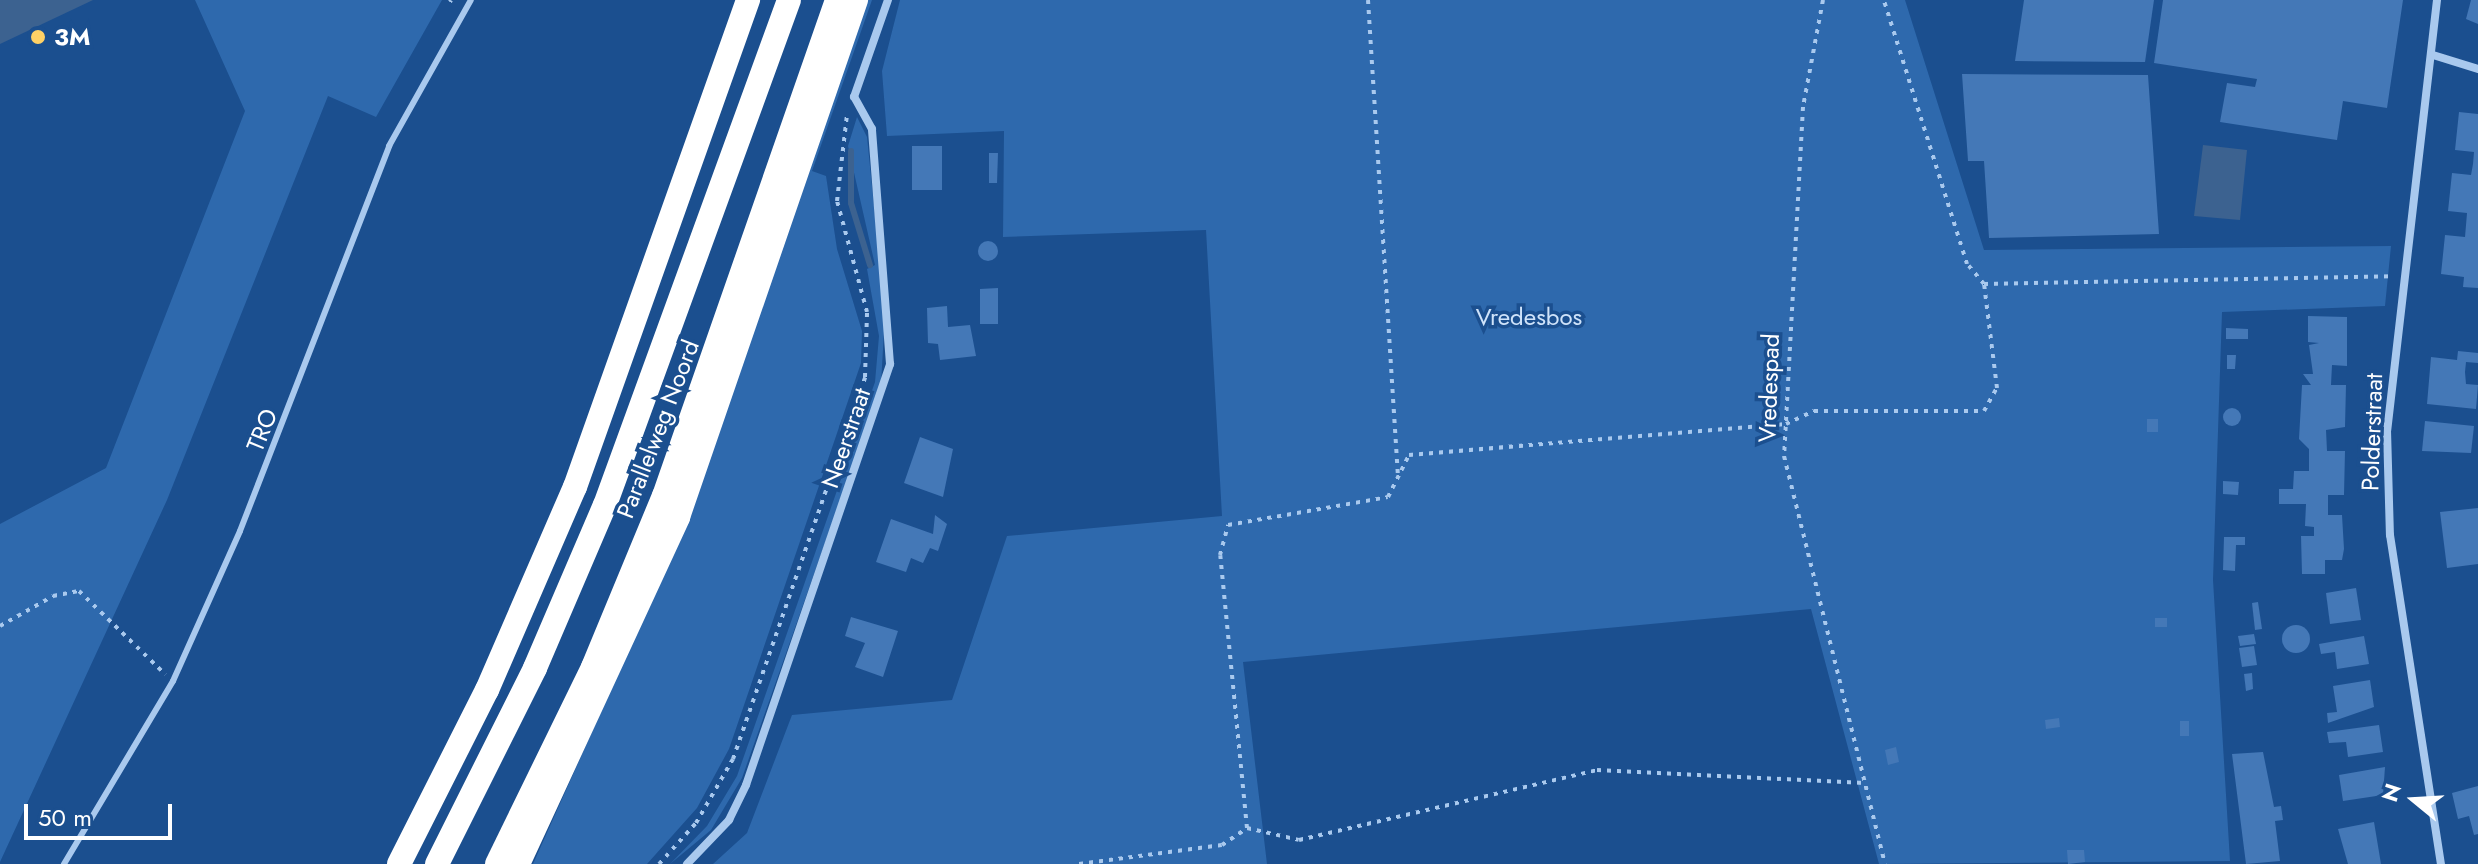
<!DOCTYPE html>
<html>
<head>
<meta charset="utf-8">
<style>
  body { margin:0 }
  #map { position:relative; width:2478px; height:864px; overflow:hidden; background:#1b4f8f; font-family:Jost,sans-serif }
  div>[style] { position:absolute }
  .green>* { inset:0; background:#2e69ad }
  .water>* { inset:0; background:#3c6290 }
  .stream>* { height:6px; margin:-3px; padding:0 3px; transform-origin:3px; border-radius:3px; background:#3c6290 }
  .building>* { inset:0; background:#4478b7 }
  .round { border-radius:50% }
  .path>* { height:4px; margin-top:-2px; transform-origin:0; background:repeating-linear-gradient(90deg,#a9c9ee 0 4px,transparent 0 10px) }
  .lane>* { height:6px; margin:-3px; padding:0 3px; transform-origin:3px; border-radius:3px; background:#a9c9ee }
  .street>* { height:8px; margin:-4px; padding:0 4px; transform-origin:4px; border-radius:4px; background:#a9c9ee }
  .highway>* { height:24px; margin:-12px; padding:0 12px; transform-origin:12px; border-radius:12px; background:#fff }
  .dots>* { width:22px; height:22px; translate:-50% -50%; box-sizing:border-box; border:4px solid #1b4f8f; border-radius:50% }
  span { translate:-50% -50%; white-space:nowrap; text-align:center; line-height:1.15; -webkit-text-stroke:7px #1b4f8f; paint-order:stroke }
  .poi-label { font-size:24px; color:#fff; font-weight:700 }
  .left { translate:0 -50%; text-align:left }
  .park-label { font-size:24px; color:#cfe3fa }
  .street-label { font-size:24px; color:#fff }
  .north { position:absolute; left:2374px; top:760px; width:80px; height:80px; -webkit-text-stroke:6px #1b4f8f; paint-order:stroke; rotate:288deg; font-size:22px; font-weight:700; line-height:32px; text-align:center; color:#fff }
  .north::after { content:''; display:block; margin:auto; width:28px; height:36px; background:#fff; clip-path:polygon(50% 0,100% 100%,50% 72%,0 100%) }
  .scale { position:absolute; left:24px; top:804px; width:148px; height:36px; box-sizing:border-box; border:4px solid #fff; border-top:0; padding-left:10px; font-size:24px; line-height:28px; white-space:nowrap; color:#fff; -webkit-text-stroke:6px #1b4f8f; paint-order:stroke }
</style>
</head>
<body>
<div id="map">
  <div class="green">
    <div style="clip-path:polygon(195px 0,442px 0,376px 117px,328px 96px,167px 500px,0 862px,0 524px,106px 468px,245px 111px)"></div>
    <div style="clip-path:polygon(864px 0,872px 0,812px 171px,826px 176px,837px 249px,862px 331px,861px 363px,729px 749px,697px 808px,647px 864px,533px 864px,646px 611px)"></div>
    <div style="clip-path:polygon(900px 0,1905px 0,1984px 250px,2391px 246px,2385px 306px,2222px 312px,2213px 580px,2230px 861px,1879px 864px,1811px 609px,1243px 662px,1267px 864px,713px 864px,747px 833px,792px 715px,952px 700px,1007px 536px,1222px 516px,1206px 230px,1003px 237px,1004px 131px,887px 136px,882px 71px)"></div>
    <div style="clip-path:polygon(857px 117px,867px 137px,885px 314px,881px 384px,742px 778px,711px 830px,670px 864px,707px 826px,737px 776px,875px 382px,879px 336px,867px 269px,875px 265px,848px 146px)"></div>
  </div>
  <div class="water">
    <div style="clip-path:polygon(0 0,93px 0,0 44px)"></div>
    <div style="clip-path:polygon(2203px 145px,2247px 150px,2240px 220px,2194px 216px)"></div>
  </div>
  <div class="stream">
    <div style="left:851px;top:151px;width:52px;rotate:90deg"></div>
    <div style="left:851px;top:203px;width:65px;rotate:73deg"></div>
  </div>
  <div class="building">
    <div style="clip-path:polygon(2024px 0,2154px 0,2145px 62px,2015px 61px)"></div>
    <div style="clip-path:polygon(2163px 0,2403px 0,2387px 108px,2343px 101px,2337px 140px,2220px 122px,2227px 83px,2255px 87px,2257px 79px,2154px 63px)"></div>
    <div style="clip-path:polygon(2471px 0,2478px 0,2478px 24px,2466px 19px)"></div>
    <div style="clip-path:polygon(1962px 74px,2148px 75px,2159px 234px,1989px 238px,1984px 161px,1968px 161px)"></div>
    <div style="clip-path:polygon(2459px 112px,2478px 114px,2478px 288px,2463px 287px,2464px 277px,2441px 274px,2445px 235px,2465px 237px,2467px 213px,2448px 211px,2452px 173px,2471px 175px,2473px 164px,2474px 152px,2455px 150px)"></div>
    <div style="clip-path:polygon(912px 146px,942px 146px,942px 190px,912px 190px)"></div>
    <div style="clip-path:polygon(989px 153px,998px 153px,997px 183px,989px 183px)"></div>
    <div class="round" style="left:978px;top:241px;width:20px;height:20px"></div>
    <div style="clip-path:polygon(998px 288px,998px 324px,980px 324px,980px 289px)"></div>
    <div style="clip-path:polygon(947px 306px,948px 327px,970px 325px,976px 356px,940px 360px,938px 344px,928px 343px,927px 308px)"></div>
    <div style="clip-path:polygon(2308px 316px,2347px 317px,2347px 366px,2332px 365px,2331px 385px,2346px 385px,2345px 427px,2326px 430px,2327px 451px,2345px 451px,2344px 495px,2328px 495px,2328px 515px,2342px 515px,2344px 549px,2342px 560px,2325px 560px,2325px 574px,2302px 574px,2301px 536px,2314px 536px,2314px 527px,2305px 526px,2306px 504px,2279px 504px,2279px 489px,2293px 489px,2294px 471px,2309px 471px,2309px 449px,2299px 439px,2302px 385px,2311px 385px,2303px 374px,2313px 374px,2309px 345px,2319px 343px,2308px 342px)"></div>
    <div style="clip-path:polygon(2226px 328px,2248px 329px,2248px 339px,2226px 339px)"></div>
    <div style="clip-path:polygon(2458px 351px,2478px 353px,2478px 363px,2466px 362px,2465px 372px,2466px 384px,2478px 385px,2476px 409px,2427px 404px,2431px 357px,2457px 360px)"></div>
    <div style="clip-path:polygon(2227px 355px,2236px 355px,2235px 369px,2227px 369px)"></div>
    <div class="round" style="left:2223px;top:408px;width:18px;height:18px"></div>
    <div style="clip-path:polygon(2147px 419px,2158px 419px,2158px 432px,2147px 432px)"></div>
    <div style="clip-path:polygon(2425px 421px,2474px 426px,2471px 453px,2422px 451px)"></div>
    <div style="clip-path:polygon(920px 437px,953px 449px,943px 497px,904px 483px)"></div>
    <div style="clip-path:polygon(2223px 481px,2239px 482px,2238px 495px,2223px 494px)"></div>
    <div style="clip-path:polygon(2478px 508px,2478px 564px,2447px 568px,2440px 512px)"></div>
    <div style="clip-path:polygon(935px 515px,947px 524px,938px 551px,930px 548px,923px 563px,911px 558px,906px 572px,876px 562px,891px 519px,933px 534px)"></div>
    <div style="clip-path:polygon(2224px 537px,2245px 537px,2245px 545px,2236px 545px,2235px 571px,2223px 570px)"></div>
    <div style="clip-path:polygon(2356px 588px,2361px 620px,2330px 624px,2326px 593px)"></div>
    <div style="clip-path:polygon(2258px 602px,2262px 629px,2255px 630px,2252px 603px)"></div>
    <div style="clip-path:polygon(851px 617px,898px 631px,883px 677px,855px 667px,865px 643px,845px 636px)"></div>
    <div style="clip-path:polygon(2155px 618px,2167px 618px,2167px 627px,2155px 627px)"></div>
    <div class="round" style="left:2282px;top:625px;width:28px;height:28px"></div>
    <div style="clip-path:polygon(2254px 634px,2256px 644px,2240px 646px,2238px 636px)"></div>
    <div style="clip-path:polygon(2364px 636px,2369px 664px,2337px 669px,2335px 652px,2321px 654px,2319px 644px)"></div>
    <div style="clip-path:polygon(2254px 646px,2257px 665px,2242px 667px,2239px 648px)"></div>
    <div style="clip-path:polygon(2252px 673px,2253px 689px,2246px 691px,2244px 674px)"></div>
    <div style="clip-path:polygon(2370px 680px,2374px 707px,2328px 723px,2327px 713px,2337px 712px,2333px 686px)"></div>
    <div style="clip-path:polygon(2059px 718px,2060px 727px,2046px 729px,2045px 720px)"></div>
    <div style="clip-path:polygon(2180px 721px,2189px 721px,2189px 736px,2180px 736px)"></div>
    <div style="clip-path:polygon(2379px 725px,2383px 752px,2348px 757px,2346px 742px,2329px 743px,2327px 732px)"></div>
    <div style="clip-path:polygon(1896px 747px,1899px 762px,1888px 765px,1885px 750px)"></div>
    <div style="clip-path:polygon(2263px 752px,2274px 807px,2281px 806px,2283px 820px,2275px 821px,2280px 861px,2246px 864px,2232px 754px)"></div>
    <div style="clip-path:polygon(2385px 767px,2383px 795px,2343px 801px,2339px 775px)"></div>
    <div style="clip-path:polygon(2478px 786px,2478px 834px,2474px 835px,2469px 816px,2458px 819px,2452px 793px)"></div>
    <div style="clip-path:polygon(2374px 822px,2381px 864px,2348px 864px,2338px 829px)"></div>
    <div style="clip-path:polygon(2067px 850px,2084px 850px,2085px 862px,2068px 864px)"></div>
  </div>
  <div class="path">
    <div style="left:1368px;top:0;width:478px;rotate:86.4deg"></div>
    <div style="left:1823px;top:0;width:109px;rotate:100.6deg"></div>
    <div style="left:1803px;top:107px;width:350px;rotate:93.1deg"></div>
    <div style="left:1784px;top:456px;width:420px;rotate:76.1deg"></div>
    <div style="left:450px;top:2px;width:2px;rotate:-63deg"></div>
    <div style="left:1984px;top:284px;width:409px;rotate:-1.1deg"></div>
    <div style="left:0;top:626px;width:61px;rotate:-29.5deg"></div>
    <div style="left:53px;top:596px;width:26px;rotate:-11deg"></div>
    <div style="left:79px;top:591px;width:120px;rotate:44deg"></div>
    <div style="left:1247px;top:828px;width:53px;rotate:13deg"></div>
    <div style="left:1299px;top:840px;width:306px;rotate:-13.2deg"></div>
    <div style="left:1597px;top:770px;width:268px;rotate:2.8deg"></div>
    <div style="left:659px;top:864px;width:55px;rotate:-47.9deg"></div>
    <div style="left:696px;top:823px;width:74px;rotate:-60deg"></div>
    <div style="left:733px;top:759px;width:404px;rotate:-70.9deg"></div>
    <div style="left:865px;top:377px;width:65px;rotate:-88.2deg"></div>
    <div style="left:867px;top:312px;width:115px;rotate:-105.1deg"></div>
    <div style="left:837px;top:201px;width:87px;rotate:-83.4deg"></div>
    <div style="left:1079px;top:864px;width:144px;rotate:-7.6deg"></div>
    <div style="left:1222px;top:845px;width:30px;rotate:-34deg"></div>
    <div style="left:1247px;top:828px;width:274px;rotate:-95.6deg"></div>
    <div style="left:1220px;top:555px;width:31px;rotate:-75deg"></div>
    <div style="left:1228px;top:525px;width:162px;rotate:-9.9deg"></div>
    <div style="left:1388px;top:497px;width:47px;rotate:-63.4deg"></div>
    <div style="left:1409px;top:455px;width:378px;rotate:-4.7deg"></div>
    <div style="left:1786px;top:424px;width:31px;rotate:-25deg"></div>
    <div style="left:1814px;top:411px;width:170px"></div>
    <div style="left:1984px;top:411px;width:26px;rotate:-61deg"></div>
    <div style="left:1997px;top:388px;width:105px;rotate:-97.1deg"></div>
    <div style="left:1984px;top:284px;width:26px;rotate:-130deg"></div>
    <div style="left:1967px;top:264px;width:277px;rotate:-107.5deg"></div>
  </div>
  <div class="lane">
    <div style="left:64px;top:864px;width:213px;rotate:-59.2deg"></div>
    <div style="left:173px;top:681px;width:164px;rotate:-65.9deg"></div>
    <div style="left:240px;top:531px;width:413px;rotate:-68.8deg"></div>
    <div style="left:389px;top:146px;width:167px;rotate:-60.7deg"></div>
  </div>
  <div class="street">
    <div style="left:2437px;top:0;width:433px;rotate:96.6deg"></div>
    <div style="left:2387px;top:430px;width:105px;rotate:88.4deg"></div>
    <div style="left:2390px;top:535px;width:333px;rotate:81.2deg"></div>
    <div style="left:2433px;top:55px;width:47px;rotate:17.3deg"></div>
    <div style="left:687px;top:864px;width:61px;rotate:-46.3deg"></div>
    <div style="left:729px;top:820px;width:39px;rotate:-64deg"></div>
    <div style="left:746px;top:785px;width:445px;rotate:-71.1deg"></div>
    <div style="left:890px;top:364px;width:236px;rotate:-94.4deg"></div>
    <div style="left:872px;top:129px;width:37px;rotate:-119deg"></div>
    <div style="left:854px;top:97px;width:103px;rotate:-70.7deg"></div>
  </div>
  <div class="highway">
    <div style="left:399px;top:864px;width:195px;rotate:-63.2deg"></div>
    <div style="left:487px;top:690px;width:221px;rotate:-66.6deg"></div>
    <div style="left:575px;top:487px;width:517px;rotate:-70.44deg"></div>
    <div style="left:437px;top:864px;width:219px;rotate:-63.4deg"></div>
    <div style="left:535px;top:668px;width:177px;rotate:-66.8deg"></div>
    <div style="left:605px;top:505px;width:537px;rotate:-69.98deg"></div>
    <div style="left:497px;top:864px;width:219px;rotate:-64deg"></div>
    <div style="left:593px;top:667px;width:185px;rotate:-67.5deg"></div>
    <div style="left:664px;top:496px;width:525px;rotate:-70.77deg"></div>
    <div style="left:518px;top:864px;width:382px;rotate:-65.2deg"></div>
    <div style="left:678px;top:517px;width:547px;rotate:-71deg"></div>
  </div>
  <div class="dots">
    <div style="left:38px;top:37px;background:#ffd166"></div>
  </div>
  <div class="poi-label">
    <span class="left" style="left:54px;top:37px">3M</span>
  </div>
  <div class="park-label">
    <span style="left:1529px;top:317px">Vredesbos</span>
  </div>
  <div class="street-label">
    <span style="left:1769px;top:388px;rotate:-88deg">Vredespad</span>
    <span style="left:658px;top:429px;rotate:-69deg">Parallelweg Noord</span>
    <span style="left:262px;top:430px;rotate:-68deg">TRO</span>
    <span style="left:2372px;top:432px;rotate:-88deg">Polderstraat</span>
    <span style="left:846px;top:438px;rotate:-71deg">Neerstraat</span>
  </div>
  <div class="north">N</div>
  <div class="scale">50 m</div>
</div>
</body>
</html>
